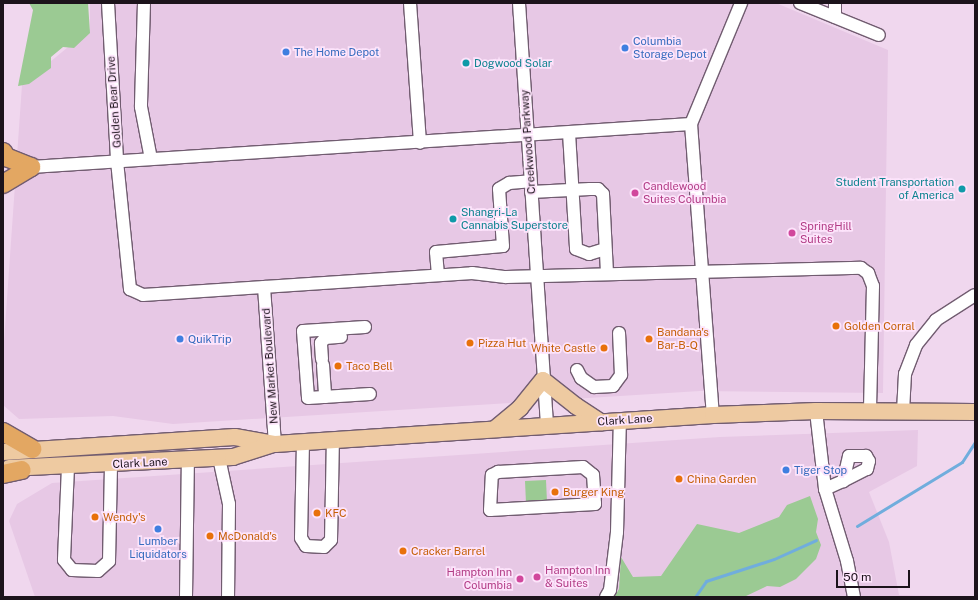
<!DOCTYPE html>
<html>
<head>
<meta charset="utf-8">
<style>
  body { margin:0 }
  #map { position:relative; width:978px; height:600px; overflow:hidden; background:#f0d7ee; font-family:"Public Sans",sans-serif }
  div>[style] { position:absolute }
  .built>* { inset:0; background:#e7c8e5 }
  .green>* { inset:0; background:#9bca93 }
  .stream>* { height:3px; margin:-1.5px; padding:0 1.5px; transform-origin:1.5px; border-radius:1.5px; background:#70addd }
  .roads { filter:drop-shadow(1px 0 #715c70) drop-shadow(-1px 0 #715c70) drop-shadow(0 1px #715c70) drop-shadow(0 -1px #715c70) }
  .minor>* { height:12px; margin:-6px; padding:0 6px; transform-origin:6px; border-radius:6px; background:#fff }
  .major>* { height:16px; margin:-8px; padding:0 8px; transform-origin:8px; border-radius:8px; background:#eecaa1 }
  .highway>* { height:18px; margin:-9px; padding:0 9px; transform-origin:9px; border-radius:9px; background:#e3a762 }
  .dots>* { width:11px; height:11px; translate:-50% -50%; box-sizing:border-box; border:2px solid #fde4fb; border-radius:50% }
  span { translate:-50% -50%; white-space:nowrap; text-align:center; line-height:1.15; -webkit-text-stroke:3.5px #fde4fb; paint-order:stroke }
  .shop-label { font-size:11px; color:#366cbe }
  .left { translate:0 -50%; text-align:left }
  .culture-label { font-size:11px; color:#0d838f }
  .right { translate:-100% -50%; text-align:right }
  .street-label { font-size:11px; color:#1c131b }
  .hotel-label { font-size:11px; color:#b23c85 }
  .food-label { font-size:11px; color:#c56008 }
  .frame { position:absolute; inset:0; border:4px solid #1c131b; pointer-events:none }
  .scale { position:absolute; left:836px; top:570px; width:74px; height:18px; box-sizing:border-box; border:2px solid #1c131b; border-top:0; padding-left:5px; font-size:12px; line-height:14px; white-space:nowrap; color:#1c131b; -webkit-text-stroke:3px #fde4fb; paint-order:stroke }
</style>
</head>
<body>
<div id="map">
  <div class="built">
    <div style="clip-path:polygon(90px 3px,776px 3px,888px 50px,883px 393px,700px 391px,173px 424px,113px 416px,19px 419px,3px 405px,3px 356px,22px 85px,90px 29px)"></div>
    <div style="clip-path:polygon(918px 430px,917px 466px,869px 492px,889px 542px,899px 595px,975px 597px,35px 597px,9px 521px,17px 504px,52px 483px,720px 437px)"></div>
  </div>
  <div class="green">
    <div style="clip-path:polygon(29px 3px,88px 3px,90px 33px,74px 48px,63px 47px,51px 57px,51px 68px,29px 84px,18px 86px,33px 10px)"></div>
    <div style="clip-path:polygon(546px 480px,547px 502px,526px 503px,525px 481px)"></div>
    <div style="clip-path:polygon(810px 496px,818px 519px,816px 532px,821px 545px,816px 559px,796px 579px,780px 587px,767px 586px,744px 597px,614px 597px,619px 589px,621px 557px,633px 577px,661px 576px,697px 524px,739px 533px,779px 517px,787px 505px)"></div>
  </div>
  <div class="stream">
    <div style="left:857px;top:526px;width:123px;rotate:-31.4deg"></div>
    <div style="left:962px;top:462px;width:24px;rotate:-57deg"></div>
    <div style="left:695px;top:597px;width:19px;rotate:-55deg"></div>
    <div style="left:706px;top:581px;width:71px;rotate:-17.9deg"></div>
    <div style="left:774px;top:559px;width:46px;rotate:-24.3deg"></div>
  </div>
  <div class="roads">
    <div class="minor">
      <div style="left:108px;top:3px;width:158px;rotate:86.7deg"></div>
      <div style="left:117px;top:161px;width:129px;rotate:84.2deg"></div>
      <div style="left:130px;top:289px;width:14px;rotate:25deg"></div>
      <div style="left:143px;top:295px;width:330px;rotate:-3.8deg"></div>
      <div style="left:472px;top:273px;width:34px;rotate:7deg"></div>
      <div style="left:506px;top:277px;width:355px;rotate:-1.5deg"></div>
      <div style="left:861px;top:268px;width:9px;rotate:36deg"></div>
      <div style="left:868px;top:273px;width:14px;rotate:69deg"></div>
      <div style="left:873px;top:286px;width:125px;rotate:91.4deg"></div>
      <div style="left:144px;top:3px;width:104px;rotate:91.7deg"></div>
      <div style="left:141px;top:107px;width:53px;rotate:79.1deg"></div>
      <div style="left:410px;top:3px;width:140px;rotate:85.9deg"></div>
      <div style="left:519px;top:3px;width:423px;rotate:86.2deg"></div>
      <div style="left:800px;top:3px;width:85px;rotate:22.1deg"></div>
      <div style="left:835px;top:3px;width:14px;rotate:90deg"></div>
      <div style="left:691px;top:124px;width:131px;rotate:-67.5deg"></div>
      <div style="left:569px;top:133px;width:116px;rotate:86.5deg"></div>
      <div style="left:576px;top:249px;width:14px;rotate:21deg"></div>
      <div style="left:589px;top:254px;width:17px;rotate:-17deg"></div>
      <div style="left:31px;top:167px;width:661px;rotate:-3.73deg"></div>
      <div style="left:691px;top:124px;width:292px;rotate:85.7deg"></div>
      <div style="left:531px;top:192px;width:59px;rotate:-2.9deg"></div>
      <div style="left:590px;top:189px;width:8px"></div>
      <div style="left:598px;top:189px;width:7px;rotate:45deg"></div>
      <div style="left:603px;top:194px;width:79px;rotate:87.1deg"></div>
      <div style="left:438px;top:275px;width:23px;rotate:-95deg"></div>
      <div style="left:436px;top:252px;width:67px;rotate:-5.1deg"></div>
      <div style="left:503px;top:246px;width:57px;rotate:-94deg"></div>
      <div style="left:499px;top:189px;width:12px;rotate:-31deg"></div>
      <div style="left:509px;top:183px;width:21px;rotate:-5deg"></div>
      <div style="left:264px;top:287px;width:157px;rotate:86deg"></div>
      <div style="left:365px;top:327px;width:62px;rotate:176.3deg"></div>
      <div style="left:303px;top:331px;width:67px;rotate:85.7deg"></div>
      <div style="left:308px;top:398px;width:62px;rotate:-3.7deg"></div>
      <div style="left:322px;top:359px;width:16px;rotate:-94deg"></div>
      <div style="left:321px;top:343px;width:6px;rotate:-51deg"></div>
      <div style="left:325px;top:338px;width:16px;rotate:-4deg"></div>
      <div style="left:323px;top:365px;width:32px;rotate:86deg"></div>
      <div style="left:577px;top:370px;width:9px;rotate:63deg"></div>
      <div style="left:581px;top:378px;width:16px;rotate:35deg"></div>
      <div style="left:594px;top:387px;width:19px;rotate:-3deg"></div>
      <div style="left:613px;top:386px;width:14px;rotate:-54deg"></div>
      <div style="left:621px;top:375px;width:42px;rotate:-92.7deg"></div>
      <div style="left:816px;top:411px;width:79px;rotate:83.4deg"></div>
      <div style="left:825px;top:489px;width:75px;rotate:73deg"></div>
      <div style="left:847px;top:561px;width:37px;rotate:79deg"></div>
      <div style="left:903px;top:412px;width:38px;rotate:-87deg"></div>
      <div style="left:905px;top:374px;width:31px;rotate:-69deg"></div>
      <div style="left:916px;top:345px;width:32px;rotate:-51deg"></div>
      <div style="left:936px;top:320px;width:46px;rotate:-32.7deg"></div>
      <div style="left:303px;top:442px;width:96px;rotate:91.2deg"></div>
      <div style="left:301px;top:538px;width:9px;rotate:58deg"></div>
      <div style="left:306px;top:546px;width:18px;rotate:3deg"></div>
      <div style="left:324px;top:547px;width:10px;rotate:-45deg"></div>
      <div style="left:331px;top:540px;width:100px;rotate:-88.9deg"></div>
      <div style="left:219px;top:458px;width:47px;rotate:77.7deg"></div>
      <div style="left:229px;top:504px;width:93px;rotate:90.6deg"></div>
      <div style="left:68px;top:467px;width:93px;rotate:92.5deg"></div>
      <div style="left:64px;top:560px;width:13px;rotate:51deg"></div>
      <div style="left:72px;top:570px;width:26px;rotate:2deg"></div>
      <div style="left:98px;top:571px;width:15px;rotate:-42deg"></div>
      <div style="left:109px;top:561px;width:97px;rotate:-88.8deg"></div>
      <div style="left:583px;top:467px;width:13px;rotate:39deg"></div>
      <div style="left:593px;top:475px;width:29px;rotate:86deg"></div>
      <div style="left:595px;top:504px;width:105px;rotate:176.7deg"></div>
      <div style="left:490px;top:510px;width:35px;rotate:-87deg"></div>
      <div style="left:492px;top:475px;width:7px;rotate:-27deg"></div>
      <div style="left:498px;top:472px;width:85px;rotate:-3.4deg"></div>
      <div style="left:825px;top:489px;width:20px;rotate:-24deg"></div>
      <div style="left:843px;top:481px;width:27px;rotate:-27deg"></div>
      <div style="left:867px;top:469px;width:8px;rotate:-76deg"></div>
      <div style="left:869px;top:461px;width:6px;rotate:-121deg"></div>
      <div style="left:866px;top:456px;width:17px;rotate:180deg"></div>
      <div style="left:849px;top:456px;width:26px;rotate:103deg"></div>
      <div style="left:186px;top:597px;width:137px;rotate:-89.2deg"></div>
      <div style="left:606px;top:597px;width:8px;rotate:-60deg"></div>
      <div style="left:610px;top:590px;width:58px;rotate:-83.1deg"></div>
      <div style="left:617px;top:532px;width:111px;rotate:-88.5deg"></div>
    </div>
    <div class="major">
      <div style="left:495px;top:429px;width:33px;rotate:-40deg"></div>
      <div style="left:520px;top:408px;width:36px;rotate:-51deg"></div>
      <div style="left:543px;top:380px;width:42px;rotate:38.2deg"></div>
      <div style="left:576px;top:406px;width:30px;rotate:33deg"></div>
      <div style="left:3px;top:452px;width:232px;rotate:-3.7deg"></div>
      <div style="left:235px;top:437px;width:41px;rotate:9.9deg"></div>
      <div style="left:275px;top:444px;width:439px;rotate:-3.8deg"></div>
      <div style="left:713px;top:415px;width:103px;rotate:-2.2deg"></div>
      <div style="left:816px;top:411px;width:159px;rotate:0.4deg"></div>
      <div style="left:9px;top:468px;width:224px;rotate:-2.8deg"></div>
      <div style="left:233px;top:457px;width:42px;rotate:-18deg"></div>
    </div>
    <div class="highway">
      <div style="left:3px;top:152px;width:6px;rotate:59deg"></div>
      <div style="left:6px;top:157px;width:27px;rotate:22deg"></div>
      <div style="left:3px;top:184px;width:33px;rotate:-31deg"></div>
      <div style="left:3px;top:432px;width:34px;rotate:30deg"></div>
      <div style="left:3px;top:474px;width:19px;rotate:-12deg"></div>
    </div>
  </div>
  <div class="dots">
    <div style="left:625px;top:48px;background:#3f7fe0"></div>
    <div style="left:286px;top:52px;background:#3f7fe0"></div>
    <div style="left:466px;top:63px;background:#0f9aa8"></div>
    <div style="left:962px;top:189px;background:#0f9aa8"></div>
    <div style="left:635px;top:193px;background:#d1479c"></div>
    <div style="left:453px;top:219px;background:#0f9aa8"></div>
    <div style="left:792px;top:233px;background:#d1479c"></div>
    <div style="left:836px;top:326px;background:#e8710a"></div>
    <div style="left:180px;top:339px;background:#3f7fe0"></div>
    <div style="left:649px;top:339px;background:#e8710a"></div>
    <div style="left:470px;top:343px;background:#e8710a"></div>
    <div style="left:604px;top:348px;background:#e8710a"></div>
    <div style="left:338px;top:366px;background:#e8710a"></div>
    <div style="left:786px;top:470px;background:#3f7fe0"></div>
    <div style="left:679px;top:479px;background:#e8710a"></div>
    <div style="left:555px;top:492px;background:#e8710a"></div>
    <div style="left:317px;top:513px;background:#e8710a"></div>
    <div style="left:95px;top:517px;background:#e8710a"></div>
    <div style="left:158px;top:529px;background:#3f7fe0"></div>
    <div style="left:210px;top:536px;background:#e8710a"></div>
    <div style="left:403px;top:551px;background:#e8710a"></div>
    <div style="left:537px;top:577px;background:#d1479c"></div>
    <div style="left:520px;top:579px;background:#d1479c"></div>
  </div>
  <div class="shop-label">
    <span class="left" style="left:633px;top:48px">Columbia<br>Storage Depot</span>
    <span class="left" style="left:294px;top:52px">The Home Depot</span>
    <span class="left" style="left:188px;top:339px">QuikTrip</span>
    <span class="left" style="left:794px;top:470px">Tiger Stop</span>
    <span style="left:158px;top:548px">Lumber<br>Liquidators</span>
  </div>
  <div class="culture-label">
    <span class="left" style="left:474px;top:63px">Dogwood Solar</span>
    <span class="right" style="left:954px;top:189px">Student Transportation<br>of America</span>
    <span class="left" style="left:461px;top:219px">Shangri-La<br>Cannabis Superstore</span>
  </div>
  <div class="street-label">
    <span style="left:114px;top:102px;rotate:-94deg">Golden Bear Drive</span>
    <span style="left:528px;top:142px;rotate:-94deg">Creekwood Parkway</span>
    <span style="left:270px;top:366px;rotate:-94deg">New Market Boulevard</span>
    <span style="left:625px;top:420px;rotate:-4deg">Clark Lane</span>
    <span style="left:140px;top:463px;rotate:-3deg">Clark Lane</span>
  </div>
  <div class="hotel-label">
    <span class="left" style="left:643px;top:193px">Candlewood<br>Suites Columbia</span>
    <span class="left" style="left:800px;top:233px">SpringHill<br>Suites</span>
    <span class="left" style="left:545px;top:577px">Hampton Inn<br>&amp; Suites</span>
    <span class="right" style="left:512px;top:579px">Hampton Inn<br>Columbia</span>
  </div>
  <div class="food-label">
    <span class="left" style="left:844px;top:326px">Golden Corral</span>
    <span class="left" style="left:657px;top:339px">Bandana's<br>Bar-B-Q</span>
    <span class="left" style="left:478px;top:343px">Pizza Hut</span>
    <span class="right" style="left:596px;top:348px">White Castle</span>
    <span class="left" style="left:346px;top:366px">Taco Bell</span>
    <span class="left" style="left:687px;top:479px">China Garden</span>
    <span class="left" style="left:563px;top:492px">Burger King</span>
    <span class="left" style="left:325px;top:513px">KFC</span>
    <span class="left" style="left:103px;top:517px">Wendy's</span>
    <span class="left" style="left:218px;top:536px">McDonald's</span>
    <span class="left" style="left:411px;top:551px">Cracker Barrel</span>
  </div>
  <div class="frame"></div>
  <div class="scale">50 m</div>
</div>
</body>
</html>
